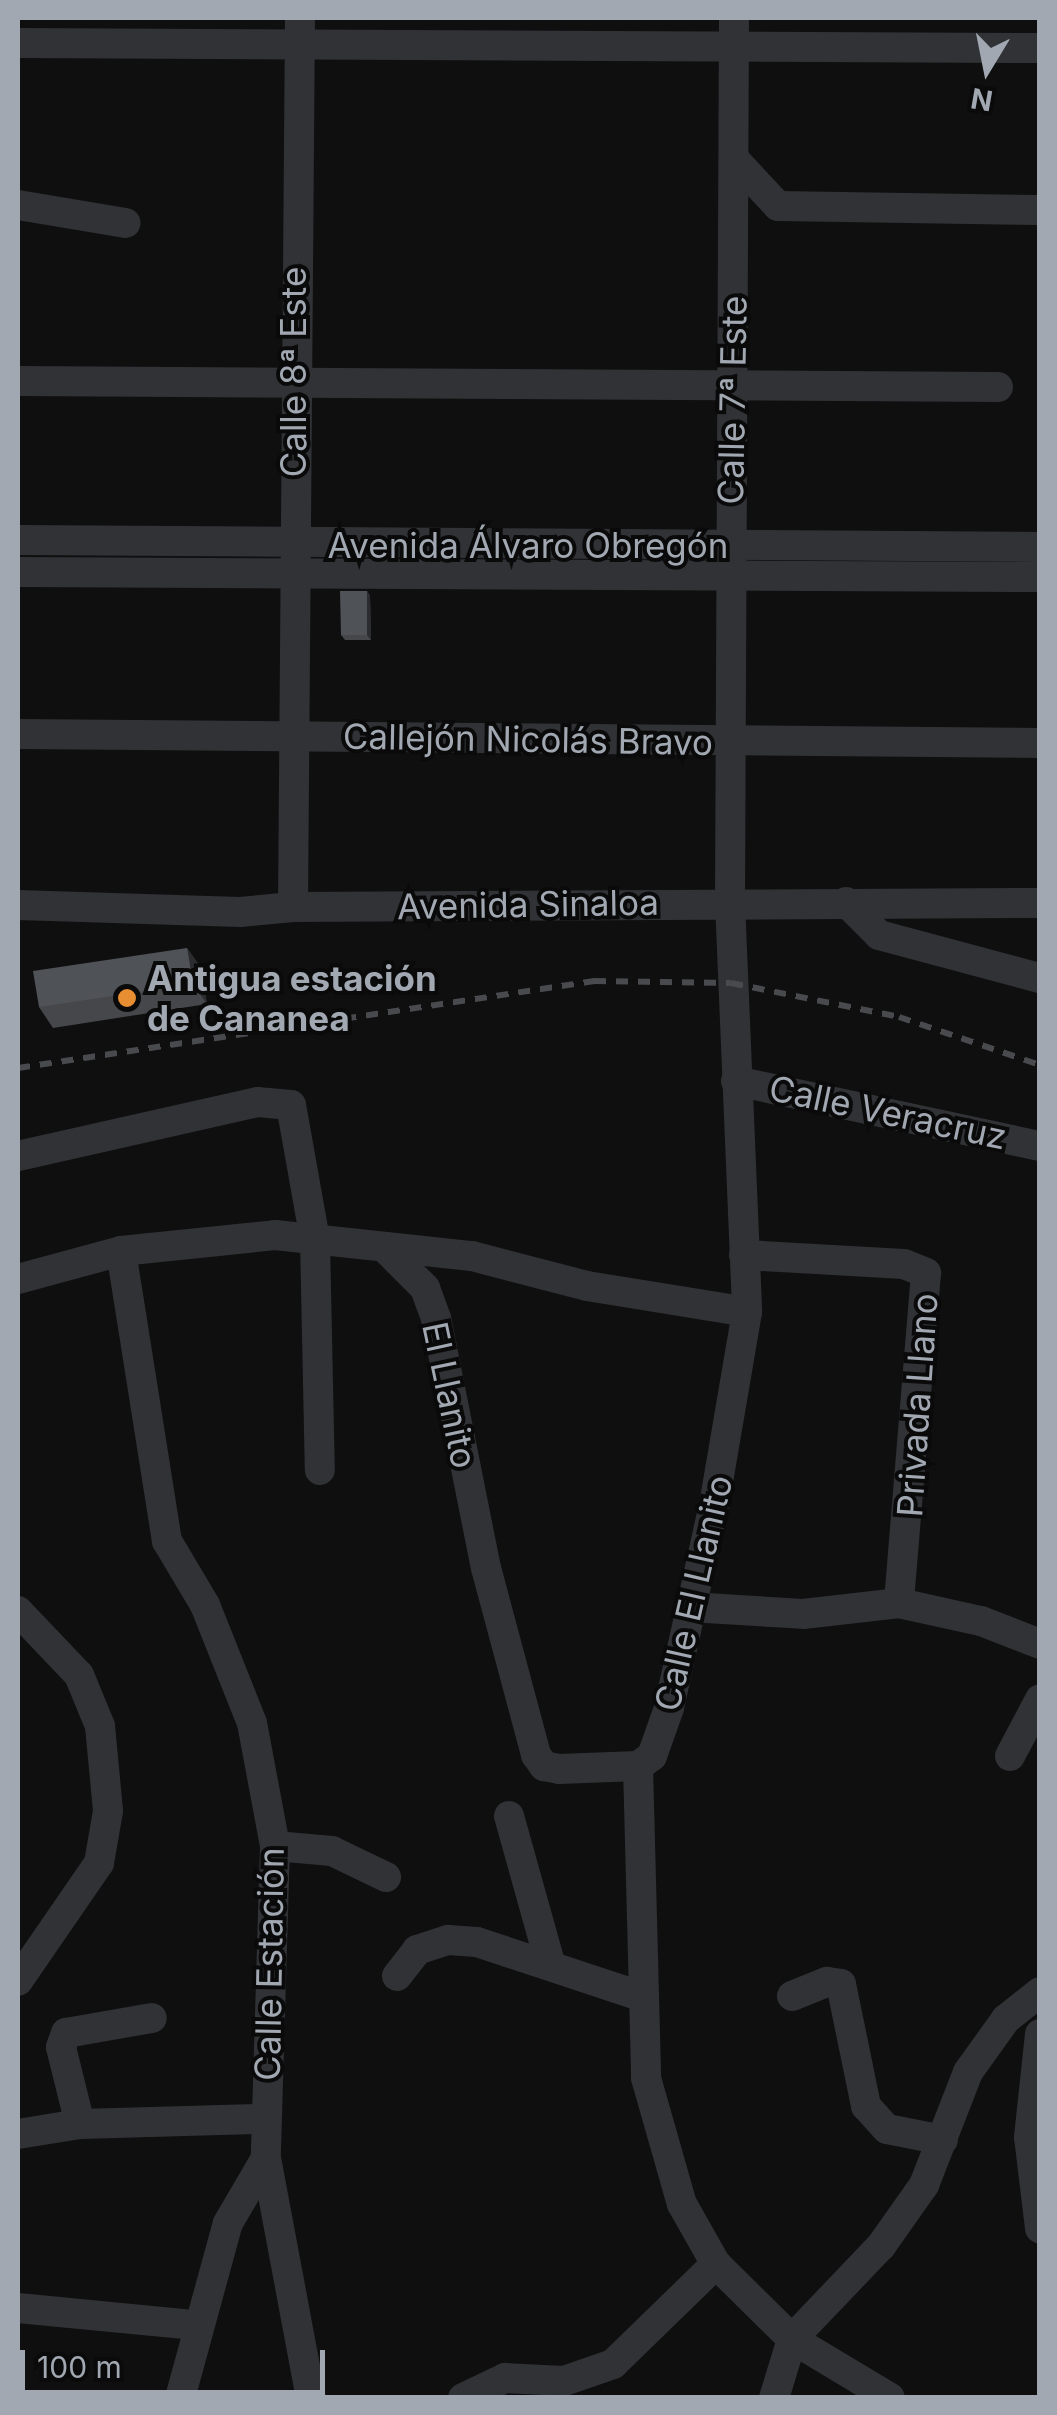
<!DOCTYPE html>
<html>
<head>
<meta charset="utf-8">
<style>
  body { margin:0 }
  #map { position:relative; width:1057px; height:2415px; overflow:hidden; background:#0f0f10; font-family:Inter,sans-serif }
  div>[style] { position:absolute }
  .minor>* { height:30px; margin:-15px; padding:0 15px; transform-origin:15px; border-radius:15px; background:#303235 }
  .rail>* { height:6px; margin-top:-3px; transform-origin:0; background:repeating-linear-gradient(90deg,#484a4e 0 12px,transparent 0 22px) }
  .wall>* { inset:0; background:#45474b }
  .shaded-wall>* { inset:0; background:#2b2c2f }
  .building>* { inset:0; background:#4f5256 }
  .dots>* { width:28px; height:28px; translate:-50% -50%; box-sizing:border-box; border:5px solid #0a0a0b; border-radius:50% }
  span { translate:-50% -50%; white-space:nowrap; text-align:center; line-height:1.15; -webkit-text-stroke:8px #0a0a0b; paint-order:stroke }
  .street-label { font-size:35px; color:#a1a8b1 }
  .poi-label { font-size:35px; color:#a1a8b1; font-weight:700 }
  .left { translate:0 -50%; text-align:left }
  .frame { position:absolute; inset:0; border:20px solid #a1a8b1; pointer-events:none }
  .north { position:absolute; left:937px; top:20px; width:100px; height:100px; -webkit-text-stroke:8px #0a0a0b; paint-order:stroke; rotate:190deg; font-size:28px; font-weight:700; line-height:40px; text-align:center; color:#a1a8b1 }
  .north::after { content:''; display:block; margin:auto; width:35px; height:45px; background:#a1a8b1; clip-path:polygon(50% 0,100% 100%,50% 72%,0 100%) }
  .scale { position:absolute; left:20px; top:2350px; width:305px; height:45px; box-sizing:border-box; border:5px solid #a1a8b1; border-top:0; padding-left:12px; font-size:30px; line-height:35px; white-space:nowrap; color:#a1a8b1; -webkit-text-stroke:8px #0a0a0b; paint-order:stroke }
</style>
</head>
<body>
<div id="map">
  <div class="minor">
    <div style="left:734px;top:18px;width:884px;rotate:90.26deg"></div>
    <div style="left:730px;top:902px;width:410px;rotate:87.6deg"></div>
    <div style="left:747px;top:1312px;width:191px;rotate:99.7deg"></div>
    <div style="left:715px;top:1500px;width:213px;rotate:102.5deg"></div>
    <div style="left:669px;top:1708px;width:51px;rotate:109.5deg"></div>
    <div style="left:652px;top:1756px;width:17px;rotate:144deg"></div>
    <div style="left:638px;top:1766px;width:312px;rotate:88.5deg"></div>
    <div style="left:646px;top:2078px;width:131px;rotate:74.1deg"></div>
    <div style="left:682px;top:2204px;width:69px;rotate:60.5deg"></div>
    <div style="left:716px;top:2264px;width:107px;rotate:44.6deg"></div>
    <div style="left:792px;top:2339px;width:114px;rotate:31deg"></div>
    <div style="left:18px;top:43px;width:1022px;rotate:0.28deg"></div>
    <div style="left:734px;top:159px;width:64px;rotate:46.9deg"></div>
    <div style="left:778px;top:206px;width:262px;rotate:0.9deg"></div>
    <div style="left:18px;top:205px;width:109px;rotate:9.5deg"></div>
    <div style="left:18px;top:381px;width:980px;rotate:0.35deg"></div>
    <div style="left:18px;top:540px;width:1022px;rotate:0.39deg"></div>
    <div style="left:18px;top:572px;width:1022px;rotate:0.28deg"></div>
    <div style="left:18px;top:734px;width:1022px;rotate:0.5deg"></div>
    <div style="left:846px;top:902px;width:47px;rotate:45deg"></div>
    <div style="left:879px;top:935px;width:167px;rotate:15deg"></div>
    <div style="left:18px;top:905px;width:222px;rotate:1.8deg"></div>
    <div style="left:240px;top:912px;width:53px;rotate:-5.4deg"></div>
    <div style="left:293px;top:907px;width:747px;rotate:-0.31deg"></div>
    <div style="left:293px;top:907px;width:889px;rotate:-89.55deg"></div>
    <div style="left:736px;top:1081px;width:311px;rotate:12.1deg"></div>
    <div style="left:18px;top:1156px;width:245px;rotate:-12.7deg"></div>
    <div style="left:257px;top:1102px;width:34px;rotate:5deg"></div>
    <div style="left:291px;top:1105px;width:137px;rotate:79.9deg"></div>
    <div style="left:315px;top:1240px;width:230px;rotate:88.8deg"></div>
    <div style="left:386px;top:1249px;width:55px;rotate:45deg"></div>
    <div style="left:425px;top:1288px;width:32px;rotate:70deg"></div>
    <div style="left:436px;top:1318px;width:255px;rotate:78.7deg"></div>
    <div style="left:486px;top:1568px;width:194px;rotate:75deg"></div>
    <div style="left:536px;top:1755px;width:14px;rotate:54deg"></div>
    <div style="left:544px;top:1766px;width:15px;rotate:11deg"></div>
    <div style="left:559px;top:1769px;width:79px;rotate:-2.2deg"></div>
    <div style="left:121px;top:1251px;width:294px;rotate:81deg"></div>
    <div style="left:167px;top:1541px;width:74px;rotate:59.3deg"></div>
    <div style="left:205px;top:1605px;width:127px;rotate:68.3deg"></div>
    <div style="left:252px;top:1723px;width:125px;rotate:79.4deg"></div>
    <div style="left:275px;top:1846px;width:312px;rotate:91.7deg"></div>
    <div style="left:266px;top:2158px;width:244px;rotate:79.4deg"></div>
    <div style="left:744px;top:1255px;width:160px;rotate:3.2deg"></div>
    <div style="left:904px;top:1264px;width:24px;rotate:22deg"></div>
    <div style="left:926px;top:1273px;width:331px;rotate:94.7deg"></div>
    <div style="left:18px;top:1279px;width:107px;rotate:-15.2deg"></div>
    <div style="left:121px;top:1251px;width:155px;rotate:-5.9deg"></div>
    <div style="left:275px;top:1235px;width:198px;rotate:6.1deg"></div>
    <div style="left:472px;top:1256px;width:119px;rotate:14.6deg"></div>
    <div style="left:587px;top:1286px;width:162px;rotate:9.2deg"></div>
    <div style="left:690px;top:1607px;width:113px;rotate:3.5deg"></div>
    <div style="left:803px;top:1614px;width:97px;rotate:-6.5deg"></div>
    <div style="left:899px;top:1603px;width:84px;rotate:12.4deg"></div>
    <div style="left:981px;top:1621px;width:63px;rotate:21.3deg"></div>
    <div style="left:18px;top:1611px;width:88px;rotate:46.4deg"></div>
    <div style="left:79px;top:1675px;width:55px;rotate:67.6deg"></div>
    <div style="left:100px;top:1726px;width:85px;rotate:84.6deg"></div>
    <div style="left:108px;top:1811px;width:53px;rotate:99.8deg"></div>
    <div style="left:99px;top:1863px;width:143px;rotate:124.5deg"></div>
    <div style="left:1010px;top:1756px;width:64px;rotate:-62.2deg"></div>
    <div style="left:509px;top:1816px;width:153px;rotate:74.4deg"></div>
    <div style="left:275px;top:1846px;width:57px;rotate:5deg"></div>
    <div style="left:332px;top:1851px;width:60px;rotate:25.7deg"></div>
    <div style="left:397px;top:1976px;width:33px;rotate:-52deg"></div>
    <div style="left:417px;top:1950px;width:33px;rotate:-18deg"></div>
    <div style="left:448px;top:1940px;width:29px;rotate:4deg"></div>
    <div style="left:477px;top:1942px;width:175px;rotate:18.3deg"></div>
    <div style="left:792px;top:1996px;width:38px;rotate:-22deg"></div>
    <div style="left:827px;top:1982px;width:14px;rotate:8deg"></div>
    <div style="left:841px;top:1984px;width:125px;rotate:78.4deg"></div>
    <div style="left:866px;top:2106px;width:31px;rotate:48deg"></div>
    <div style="left:887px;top:2129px;width:57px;rotate:11.1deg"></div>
    <div style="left:1040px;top:2034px;width:104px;rotate:96.1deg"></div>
    <div style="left:1029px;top:2137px;width:92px;rotate:83.1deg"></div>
    <div style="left:80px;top:2124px;width:79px;rotate:-103.9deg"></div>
    <div style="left:61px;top:2047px;width:15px;rotate:-70deg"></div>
    <div style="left:66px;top:2033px;width:87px;rotate:-9.9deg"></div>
    <div style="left:18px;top:2134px;width:63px;rotate:-9.2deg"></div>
    <div style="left:80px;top:2124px;width:184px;rotate:-1.6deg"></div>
    <div style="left:18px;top:2308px;width:178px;rotate:5.5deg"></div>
    <div style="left:180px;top:2398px;width:181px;rotate:-74.7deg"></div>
    <div style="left:228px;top:2223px;width:75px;rotate:-59.7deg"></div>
    <div style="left:463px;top:2398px;width:47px;rotate:-25.5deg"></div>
    <div style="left:505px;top:2378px;width:59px;rotate:2.9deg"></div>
    <div style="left:564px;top:2381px;width:52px;rotate:-19.1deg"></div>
    <div style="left:613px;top:2364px;width:144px;rotate:-44.2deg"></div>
    <div style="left:774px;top:2398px;width:62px;rotate:-73deg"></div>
    <div style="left:792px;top:2339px;width:129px;rotate:-46.3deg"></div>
    <div style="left:881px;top:2246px;width:75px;rotate:-54.8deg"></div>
    <div style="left:924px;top:2185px;width:121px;rotate:-68.7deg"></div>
    <div style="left:968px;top:2072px;width:65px;rotate:-54.4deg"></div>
    <div style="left:1006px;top:2019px;width:43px;rotate:-38.5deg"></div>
  </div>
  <div class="rail">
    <div style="left:18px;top:1068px;width:583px;rotate:-8.59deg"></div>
    <div style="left:594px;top:981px;width:137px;rotate:0.8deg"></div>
    <div style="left:731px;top:983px;width:171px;rotate:11.4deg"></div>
    <div style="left:899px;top:1017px;width:149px;rotate:18.8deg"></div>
  </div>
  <div class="wall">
    <div style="clip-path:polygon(367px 591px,370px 596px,371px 640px,345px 640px,341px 635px)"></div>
    <div style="clip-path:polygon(187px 948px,201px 968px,207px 1004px,53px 1028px,39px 1007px)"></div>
  </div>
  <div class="shaded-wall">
    <div style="clip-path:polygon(367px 591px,370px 596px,371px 640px,367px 635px)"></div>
    <div style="clip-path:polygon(187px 948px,201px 968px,207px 1004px,193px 984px)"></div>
  </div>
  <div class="building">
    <div style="clip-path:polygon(340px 591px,367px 591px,367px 635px,341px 635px)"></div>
    <div style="clip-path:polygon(187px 948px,193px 984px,39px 1007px,33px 971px)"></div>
  </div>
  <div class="dots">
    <div style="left:127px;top:998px;background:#e68e31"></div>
  </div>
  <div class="street-label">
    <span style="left:293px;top:372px;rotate:-90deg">Calle 8ª Este</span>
    <span style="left:732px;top:400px;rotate:-89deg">Calle 7ª Este</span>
    <span style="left:528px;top:545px">Avenida Álvaro Obregón</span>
    <span style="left:528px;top:739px;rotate:1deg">Callejón Nicolás Bravo</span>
    <span style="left:528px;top:904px;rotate:-1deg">Avenida Sinaloa</span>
    <span style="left:888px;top:1112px;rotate:12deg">Calle Veracruz</span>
    <span style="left:450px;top:1395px;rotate:78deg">El Llanito</span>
    <span style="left:917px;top:1405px;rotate:-86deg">Privada Llano</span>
    <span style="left:693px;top:1593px;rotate:-77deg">Calle El Llanito</span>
    <span style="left:269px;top:1964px;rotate:-89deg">Calle Estación</span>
  </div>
  <div class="poi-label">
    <span class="left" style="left:147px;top:998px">Antigua estación<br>de Cananea</span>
  </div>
  <div class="frame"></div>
  <div class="north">N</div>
  <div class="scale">100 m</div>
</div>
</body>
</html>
